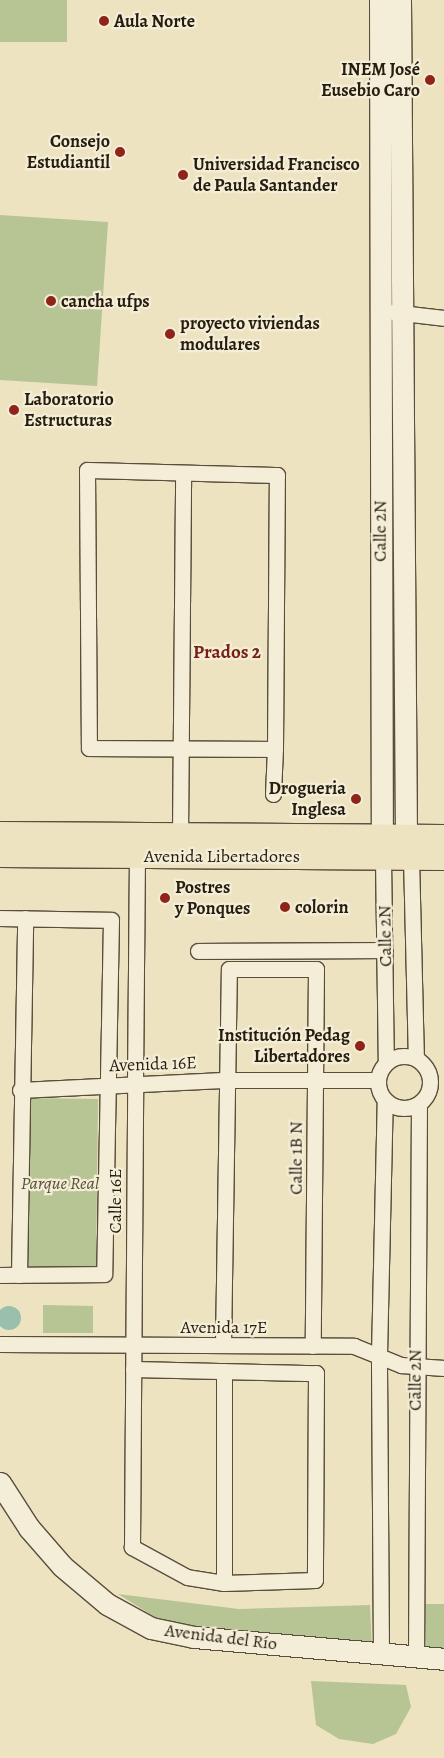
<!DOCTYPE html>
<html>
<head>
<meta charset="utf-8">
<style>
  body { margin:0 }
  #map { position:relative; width:444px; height:1758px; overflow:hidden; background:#eee3c1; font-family:Alegreya,serif }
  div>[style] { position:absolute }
  .green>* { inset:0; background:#b7c494 }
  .water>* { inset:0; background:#9bbfad }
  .round { border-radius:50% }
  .roads { filter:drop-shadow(1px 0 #594e3b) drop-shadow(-1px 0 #594e3b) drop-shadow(0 1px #594e3b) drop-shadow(0 -1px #594e3b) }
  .street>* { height:15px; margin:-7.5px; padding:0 7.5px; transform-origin:7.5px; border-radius:7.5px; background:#f4edd7 }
  .street>.ring { margin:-7.5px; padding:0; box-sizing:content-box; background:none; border:15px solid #f4edd7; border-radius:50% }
  .secondary>* { height:21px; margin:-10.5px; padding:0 10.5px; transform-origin:10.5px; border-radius:10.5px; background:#f4edd7 }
  .primary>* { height:24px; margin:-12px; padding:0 12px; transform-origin:12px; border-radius:12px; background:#eee3c1 }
  .dots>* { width:14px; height:14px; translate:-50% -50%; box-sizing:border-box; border:2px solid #f4edd7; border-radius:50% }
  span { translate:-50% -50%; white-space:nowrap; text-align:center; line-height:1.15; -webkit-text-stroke:4.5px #f4edd7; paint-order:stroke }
  .poi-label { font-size:18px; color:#271d0e; font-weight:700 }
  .left { translate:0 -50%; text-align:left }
  .right { translate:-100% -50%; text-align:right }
  .street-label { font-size:18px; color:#271d0e }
  .park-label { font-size:18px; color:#524f36; font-style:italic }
  .neighbourhood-label { font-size:19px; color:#7a1f14; font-weight:700 }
</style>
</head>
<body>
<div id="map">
  <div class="green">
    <div style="clip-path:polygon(0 0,67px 0,67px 42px,0 42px)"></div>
    <div style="clip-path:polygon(0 215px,108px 222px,97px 386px,0 380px)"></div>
    <div style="clip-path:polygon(25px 1098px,98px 1099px,96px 1268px,23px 1268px)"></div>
    <div style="clip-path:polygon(43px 1305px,93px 1306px,93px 1333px,43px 1333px)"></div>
    <div style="clip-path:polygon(118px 1594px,239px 1609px,370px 1605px,372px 1649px,169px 1626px)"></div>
    <div style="clip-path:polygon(419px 1604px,444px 1604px,444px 1655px,420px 1653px)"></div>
    <div style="clip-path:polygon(311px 1681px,406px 1685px,411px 1707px,396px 1734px,373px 1744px,339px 1739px,316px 1725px)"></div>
  </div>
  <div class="water">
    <div class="round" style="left:-3px;top:1306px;width:24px;height:24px"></div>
  </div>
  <div class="roads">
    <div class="street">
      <div style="left:393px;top:312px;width:51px;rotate:6.7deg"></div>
      <div style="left:273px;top:794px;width:45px;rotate:-87.5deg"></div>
      <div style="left:275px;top:749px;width:274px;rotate:-89.6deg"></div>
      <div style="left:277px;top:475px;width:190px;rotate:-178.5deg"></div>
      <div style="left:87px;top:470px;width:278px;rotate:89.6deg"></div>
      <div style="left:89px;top:748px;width:186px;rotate:0.3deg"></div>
      <div style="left:180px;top:835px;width:362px;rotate:-89.5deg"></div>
      <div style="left:411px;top:857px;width:201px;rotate:88.6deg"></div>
      <div style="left:383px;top:858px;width:204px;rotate:89.2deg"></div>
      <div style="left:0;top:918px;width:111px;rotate:1deg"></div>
      <div style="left:111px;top:920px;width:354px;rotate:91.1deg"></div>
      <div style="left:104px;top:1274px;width:104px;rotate:179.4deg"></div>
      <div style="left:198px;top:951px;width:187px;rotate:-0.3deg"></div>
      <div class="ring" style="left:378px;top:1056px;width:37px;height:37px"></div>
      <div style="left:20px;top:1090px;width:208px;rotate:-2.8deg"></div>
      <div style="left:228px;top:1080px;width:150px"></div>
      <div style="left:19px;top:1275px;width:357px;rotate:-89deg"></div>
      <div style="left:0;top:1344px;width:354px;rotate:0.3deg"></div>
      <div style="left:354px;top:1346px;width:51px;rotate:22deg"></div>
      <div style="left:401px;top:1365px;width:43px;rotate:4deg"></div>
      <div style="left:223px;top:1345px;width:376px;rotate:-89.1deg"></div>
      <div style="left:229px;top:969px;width:87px"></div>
      <div style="left:316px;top:969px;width:377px;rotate:90.5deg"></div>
      <div style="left:133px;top:1369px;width:183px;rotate:1.3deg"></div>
      <div style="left:316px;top:1373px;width:207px;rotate:90.3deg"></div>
      <div style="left:315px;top:1580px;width:91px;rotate:178.1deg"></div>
      <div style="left:224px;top:1583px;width:37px;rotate:-171deg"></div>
      <div style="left:187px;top:1577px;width:63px;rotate:-151.4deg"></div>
      <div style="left:132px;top:1547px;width:464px;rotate:-89.6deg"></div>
      <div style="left:135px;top:1083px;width:227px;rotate:-89.5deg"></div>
      <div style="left:224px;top:1583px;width:212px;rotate:-90deg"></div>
      <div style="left:381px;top:1652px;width:297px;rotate:-90.4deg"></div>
      <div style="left:379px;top:1355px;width:255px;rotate:-88.7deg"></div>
      <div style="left:416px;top:1656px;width:552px;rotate:-89.69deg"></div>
    </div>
    <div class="secondary">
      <div style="left:380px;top:0;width:852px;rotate:89.87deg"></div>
      <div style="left:400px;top:0;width:836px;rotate:89.59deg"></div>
      <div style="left:406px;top:836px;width:16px;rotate:76deg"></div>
      <div style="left:0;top:1483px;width:54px;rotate:57.2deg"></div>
      <div style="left:29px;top:1528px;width:50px;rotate:49deg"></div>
      <div style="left:62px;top:1566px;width:59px;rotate:40.2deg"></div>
      <div style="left:107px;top:1604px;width:50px;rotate:28.6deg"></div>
      <div style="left:151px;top:1628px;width:44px;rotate:11.8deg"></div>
      <div style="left:194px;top:1637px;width:251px;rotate:5deg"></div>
    </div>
    <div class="primary">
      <div style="left:0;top:834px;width:444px;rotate:0.4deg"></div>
      <div style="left:0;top:855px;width:444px;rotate:0.4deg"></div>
    </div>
  </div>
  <div class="dots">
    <div style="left:104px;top:21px;background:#8f2418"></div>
    <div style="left:430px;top:80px;background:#8f2418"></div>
    <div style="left:120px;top:152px;background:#8f2418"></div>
    <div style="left:183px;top:175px;background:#8f2418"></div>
    <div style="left:51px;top:301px;background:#8f2418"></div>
    <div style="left:170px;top:334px;background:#8f2418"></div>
    <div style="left:14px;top:410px;background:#8f2418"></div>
    <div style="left:356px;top:799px;background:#8f2418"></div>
    <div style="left:165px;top:898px;background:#8f2418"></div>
    <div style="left:285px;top:907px;background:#8f2418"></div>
    <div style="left:360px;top:1046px;background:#8f2418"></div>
  </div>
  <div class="poi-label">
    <span class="left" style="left:114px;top:21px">Aula Norte</span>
    <span class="right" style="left:420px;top:80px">INEM José<br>Eusebio Caro</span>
    <span class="right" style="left:110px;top:152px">Consejo<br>Estudiantil</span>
    <span class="left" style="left:193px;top:175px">Universidad Francisco<br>de Paula Santander</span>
    <span class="left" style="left:61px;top:301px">cancha ufps</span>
    <span class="left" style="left:180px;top:334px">proyecto viviendas<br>modulares</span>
    <span class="left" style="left:24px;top:410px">Laboratorio<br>Estructuras</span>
    <span class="right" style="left:346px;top:799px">Drogueria<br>Inglesa</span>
    <span class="left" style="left:175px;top:898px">Postres<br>y Ponques</span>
    <span class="left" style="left:295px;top:907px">colorin</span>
    <span class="right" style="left:350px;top:1046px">Institución Pedag<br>Libertadores</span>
  </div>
  <div class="street-label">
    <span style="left:380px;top:531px;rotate:-90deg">Calle 2N</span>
    <span style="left:222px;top:856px">Avenida Libertadores</span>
    <span style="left:385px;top:936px;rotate:-91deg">Calle 2N</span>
    <span style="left:153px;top:1064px;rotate:-2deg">Avenida 16E</span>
    <span style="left:296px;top:1158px;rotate:-90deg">Calle 1B N</span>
    <span style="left:115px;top:1201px;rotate:-90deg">Calle 16E</span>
    <span style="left:224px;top:1327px">Avenida 17E</span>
    <span style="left:415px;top:1380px;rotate:-90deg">Calle 2N</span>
    <span style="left:221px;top:1637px;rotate:7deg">Avenida del Río</span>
  </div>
  <div class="park-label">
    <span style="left:60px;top:1183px">Parque Real</span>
  </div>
  <div class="neighbourhood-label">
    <span style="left:227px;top:653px">Prados 2</span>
  </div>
</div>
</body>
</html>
